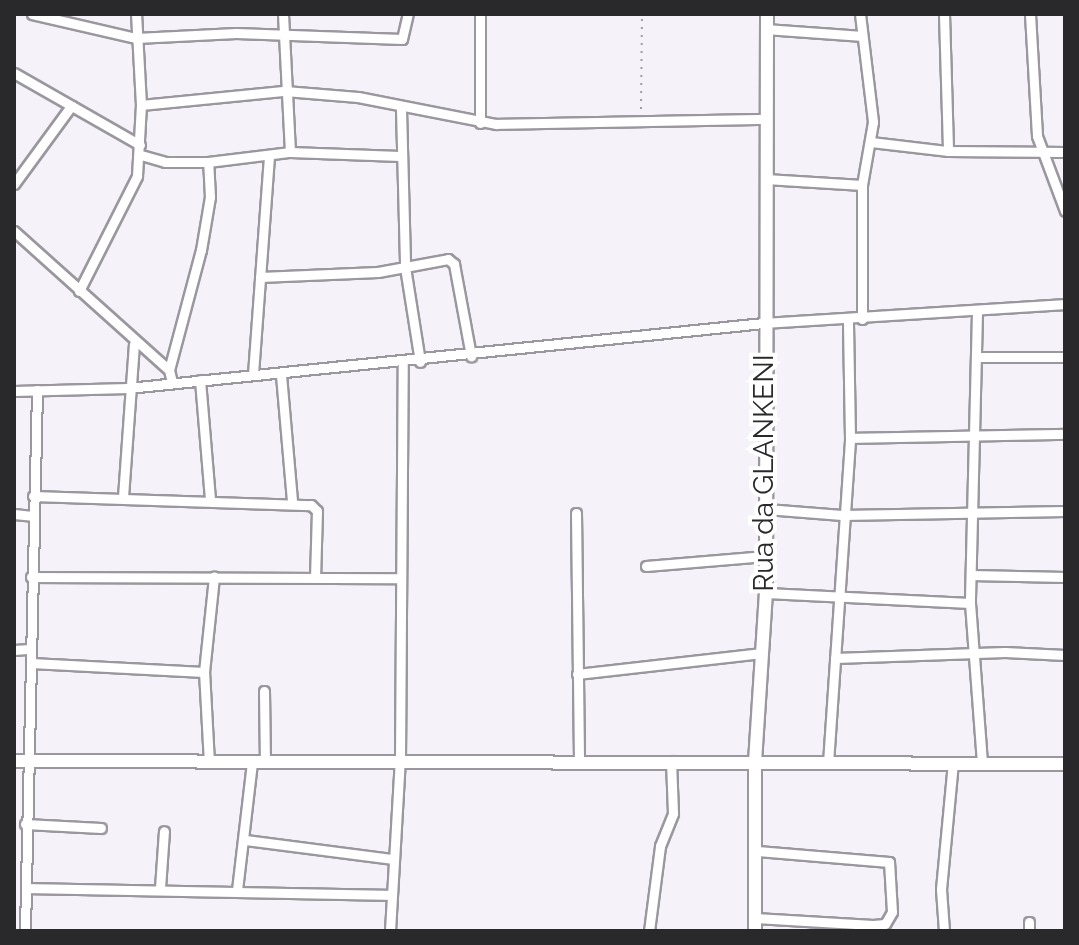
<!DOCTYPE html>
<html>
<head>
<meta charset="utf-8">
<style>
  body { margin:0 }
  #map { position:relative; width:1079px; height:945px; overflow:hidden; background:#f6f2fa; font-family:Raleway,sans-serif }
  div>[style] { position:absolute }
  .path>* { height:2px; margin-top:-1px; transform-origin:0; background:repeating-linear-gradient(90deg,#a09da3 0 2px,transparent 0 8px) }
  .roads { filter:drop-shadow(2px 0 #9a979e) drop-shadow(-2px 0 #9a979e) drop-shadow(0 2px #9a979e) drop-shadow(0 -2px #9a979e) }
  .minor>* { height:9px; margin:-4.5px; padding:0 4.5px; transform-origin:4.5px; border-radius:4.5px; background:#fff }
  .tertiary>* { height:12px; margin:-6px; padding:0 6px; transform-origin:6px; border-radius:6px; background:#fff }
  span { translate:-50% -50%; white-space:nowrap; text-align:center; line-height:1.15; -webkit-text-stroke:8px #fff; paint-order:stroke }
  .street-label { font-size:28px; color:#29282b }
  .frame { position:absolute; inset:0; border:16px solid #29282b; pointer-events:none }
</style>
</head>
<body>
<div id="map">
  <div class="path">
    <div style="left:641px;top:109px;width:95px;rotate:-89.4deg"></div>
  </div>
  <div class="roads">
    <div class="minor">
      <div style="left:32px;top:14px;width:107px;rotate:13deg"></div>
      <div style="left:136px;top:38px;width:100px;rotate:-2.9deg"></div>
      <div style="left:236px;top:33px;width:166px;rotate:2.1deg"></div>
      <div style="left:402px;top:39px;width:26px;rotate:-77deg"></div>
      <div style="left:283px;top:14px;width:138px;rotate:87.1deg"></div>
      <div style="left:480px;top:14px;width:109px;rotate:90deg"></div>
      <div style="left:860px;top:14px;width:109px;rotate:83.1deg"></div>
      <div style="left:873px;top:122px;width:64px;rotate:99.9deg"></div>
      <div style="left:862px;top:185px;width:134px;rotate:90deg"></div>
      <div style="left:944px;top:14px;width:137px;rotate:88.3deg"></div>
      <div style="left:1030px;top:14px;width:122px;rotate:86.7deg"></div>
      <div style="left:1037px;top:136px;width:80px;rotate:69.5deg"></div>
      <div style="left:766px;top:29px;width:96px;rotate:4.2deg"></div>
      <div style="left:14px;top:73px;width:145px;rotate:29.7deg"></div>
      <div style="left:141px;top:105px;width:145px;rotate:-5.6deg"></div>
      <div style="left:285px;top:91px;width:73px;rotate:4.7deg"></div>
      <div style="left:358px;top:97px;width:141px;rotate:11.1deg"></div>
      <div style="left:496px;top:124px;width:270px;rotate:-1.1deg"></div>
      <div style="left:401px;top:109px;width:158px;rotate:88.5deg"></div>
      <div style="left:405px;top:267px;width:96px;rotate:81deg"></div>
      <div style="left:871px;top:142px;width:78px;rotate:6.7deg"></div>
      <div style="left:948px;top:151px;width:117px;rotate:0.5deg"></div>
      <div style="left:141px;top:155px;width:25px;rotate:16deg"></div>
      <div style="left:165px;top:162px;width:43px"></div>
      <div style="left:208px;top:162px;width:83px;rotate:-7deg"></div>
      <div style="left:290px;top:152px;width:110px;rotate:2.1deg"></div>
      <div style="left:766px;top:179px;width:96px;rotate:3.6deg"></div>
      <div style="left:14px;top:184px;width:97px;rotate:-53.8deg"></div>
      <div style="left:14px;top:231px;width:208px;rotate:41.9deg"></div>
      <div style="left:169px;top:370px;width:12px;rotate:76deg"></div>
      <div style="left:260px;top:277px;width:118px;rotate:-2.4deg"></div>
      <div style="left:378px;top:272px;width:71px;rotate:-10.5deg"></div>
      <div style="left:448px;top:259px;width:8px;rotate:40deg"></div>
      <div style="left:454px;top:264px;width:94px;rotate:79.5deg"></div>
      <div style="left:79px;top:291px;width:129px;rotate:-63.2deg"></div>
      <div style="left:137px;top:176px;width:71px;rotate:-86.8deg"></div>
      <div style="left:141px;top:105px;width:91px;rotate:-93.1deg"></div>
      <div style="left:977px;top:312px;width:291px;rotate:91.4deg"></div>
      <div style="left:970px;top:603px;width:160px;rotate:85.7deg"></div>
      <div style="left:976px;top:357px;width:89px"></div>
      <div style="left:169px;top:370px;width:124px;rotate:-75.1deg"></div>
      <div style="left:201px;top:250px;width:54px;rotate:-80.4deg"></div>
      <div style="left:210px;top:197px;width:35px;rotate:-93deg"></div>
      <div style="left:253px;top:374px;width:219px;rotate:-85.8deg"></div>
      <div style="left:281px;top:375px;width:127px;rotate:85deg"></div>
      <div style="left:200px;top:380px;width:119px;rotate:85.2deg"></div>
      <div style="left:14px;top:391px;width:114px;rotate:-1.5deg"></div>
      <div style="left:128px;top:388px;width:639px;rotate:-5.84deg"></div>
      <div style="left:764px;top:323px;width:302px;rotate:-3.6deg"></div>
      <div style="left:850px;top:438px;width:215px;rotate:-1.1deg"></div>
      <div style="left:33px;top:496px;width:278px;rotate:1.9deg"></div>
      <div style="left:311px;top:505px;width:8px;rotate:45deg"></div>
      <div style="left:317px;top:511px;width:66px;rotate:91.7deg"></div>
      <div style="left:123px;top:497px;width:153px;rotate:-85.9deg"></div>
      <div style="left:766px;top:509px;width:76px;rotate:4.5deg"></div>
      <div style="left:842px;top:515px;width:223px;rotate:-1deg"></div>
      <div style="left:576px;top:513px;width:247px;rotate:89.3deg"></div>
      <div style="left:14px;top:514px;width:18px;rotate:6deg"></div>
      <div style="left:646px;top:566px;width:120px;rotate:-4.8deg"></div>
      <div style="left:971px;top:575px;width:94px;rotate:1.2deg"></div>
      <div style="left:31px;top:577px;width:368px;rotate:0.2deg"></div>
      <div style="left:766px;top:593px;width:204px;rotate:2.8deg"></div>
      <div style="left:14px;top:650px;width:16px;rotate:-4deg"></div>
      <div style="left:835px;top:658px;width:170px;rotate:-2deg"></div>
      <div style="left:1005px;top:652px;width:60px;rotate:2.9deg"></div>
      <div style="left:31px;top:663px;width:173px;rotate:3deg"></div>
      <div style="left:577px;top:674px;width:184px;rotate:-6.5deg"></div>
      <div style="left:264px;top:691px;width:71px;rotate:89.2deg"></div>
      <div style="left:209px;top:763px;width:91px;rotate:-93.1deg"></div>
      <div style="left:204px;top:672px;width:96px;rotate:-84deg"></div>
      <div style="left:828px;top:763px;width:326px;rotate:-86.1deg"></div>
      <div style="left:850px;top:438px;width:118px;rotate:-91deg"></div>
      <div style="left:25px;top:824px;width:76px;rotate:3deg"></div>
      <div style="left:246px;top:840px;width:148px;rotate:7.4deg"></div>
      <div style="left:28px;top:888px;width:363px;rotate:1.1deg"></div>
      <div style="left:160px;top:888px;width:57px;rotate:-86deg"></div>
      <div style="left:237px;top:890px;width:128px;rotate:-83.3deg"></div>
      <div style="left:755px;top:918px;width:118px;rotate:3.4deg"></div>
      <div style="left:873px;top:925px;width:12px;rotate:-5deg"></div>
      <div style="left:885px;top:924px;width:14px;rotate:-60deg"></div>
      <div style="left:892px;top:912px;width:50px;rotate:-93.4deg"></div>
      <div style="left:889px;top:862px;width:132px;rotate:-175.2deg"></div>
      <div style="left:1029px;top:922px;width:9px;rotate:90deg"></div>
      <div style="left:25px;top:931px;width:541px;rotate:-88.73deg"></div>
      <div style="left:390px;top:931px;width:173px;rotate:-86.7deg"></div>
      <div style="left:400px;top:758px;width:396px;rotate:-89.6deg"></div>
      <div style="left:649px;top:931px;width:86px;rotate:-82.6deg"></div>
      <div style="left:660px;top:846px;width:35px;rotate:-68deg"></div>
      <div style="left:673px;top:813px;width:52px;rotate:-92.2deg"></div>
      <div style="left:944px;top:931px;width:42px;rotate:-94.1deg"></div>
      <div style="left:941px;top:889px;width:127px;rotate:-84.6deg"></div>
    </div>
    <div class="tertiary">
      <div style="left:14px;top:761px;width:1051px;rotate:0.16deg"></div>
      <div style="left:755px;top:931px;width:169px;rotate:-90deg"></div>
      <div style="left:755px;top:762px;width:169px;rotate:-86.3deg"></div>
      <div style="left:766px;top:593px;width:579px;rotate:-89.9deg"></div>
    </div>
  </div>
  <div class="street-label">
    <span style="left:764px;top:473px;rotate:-90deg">Rua da GLANKENI</span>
  </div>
  <div class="frame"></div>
</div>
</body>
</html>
